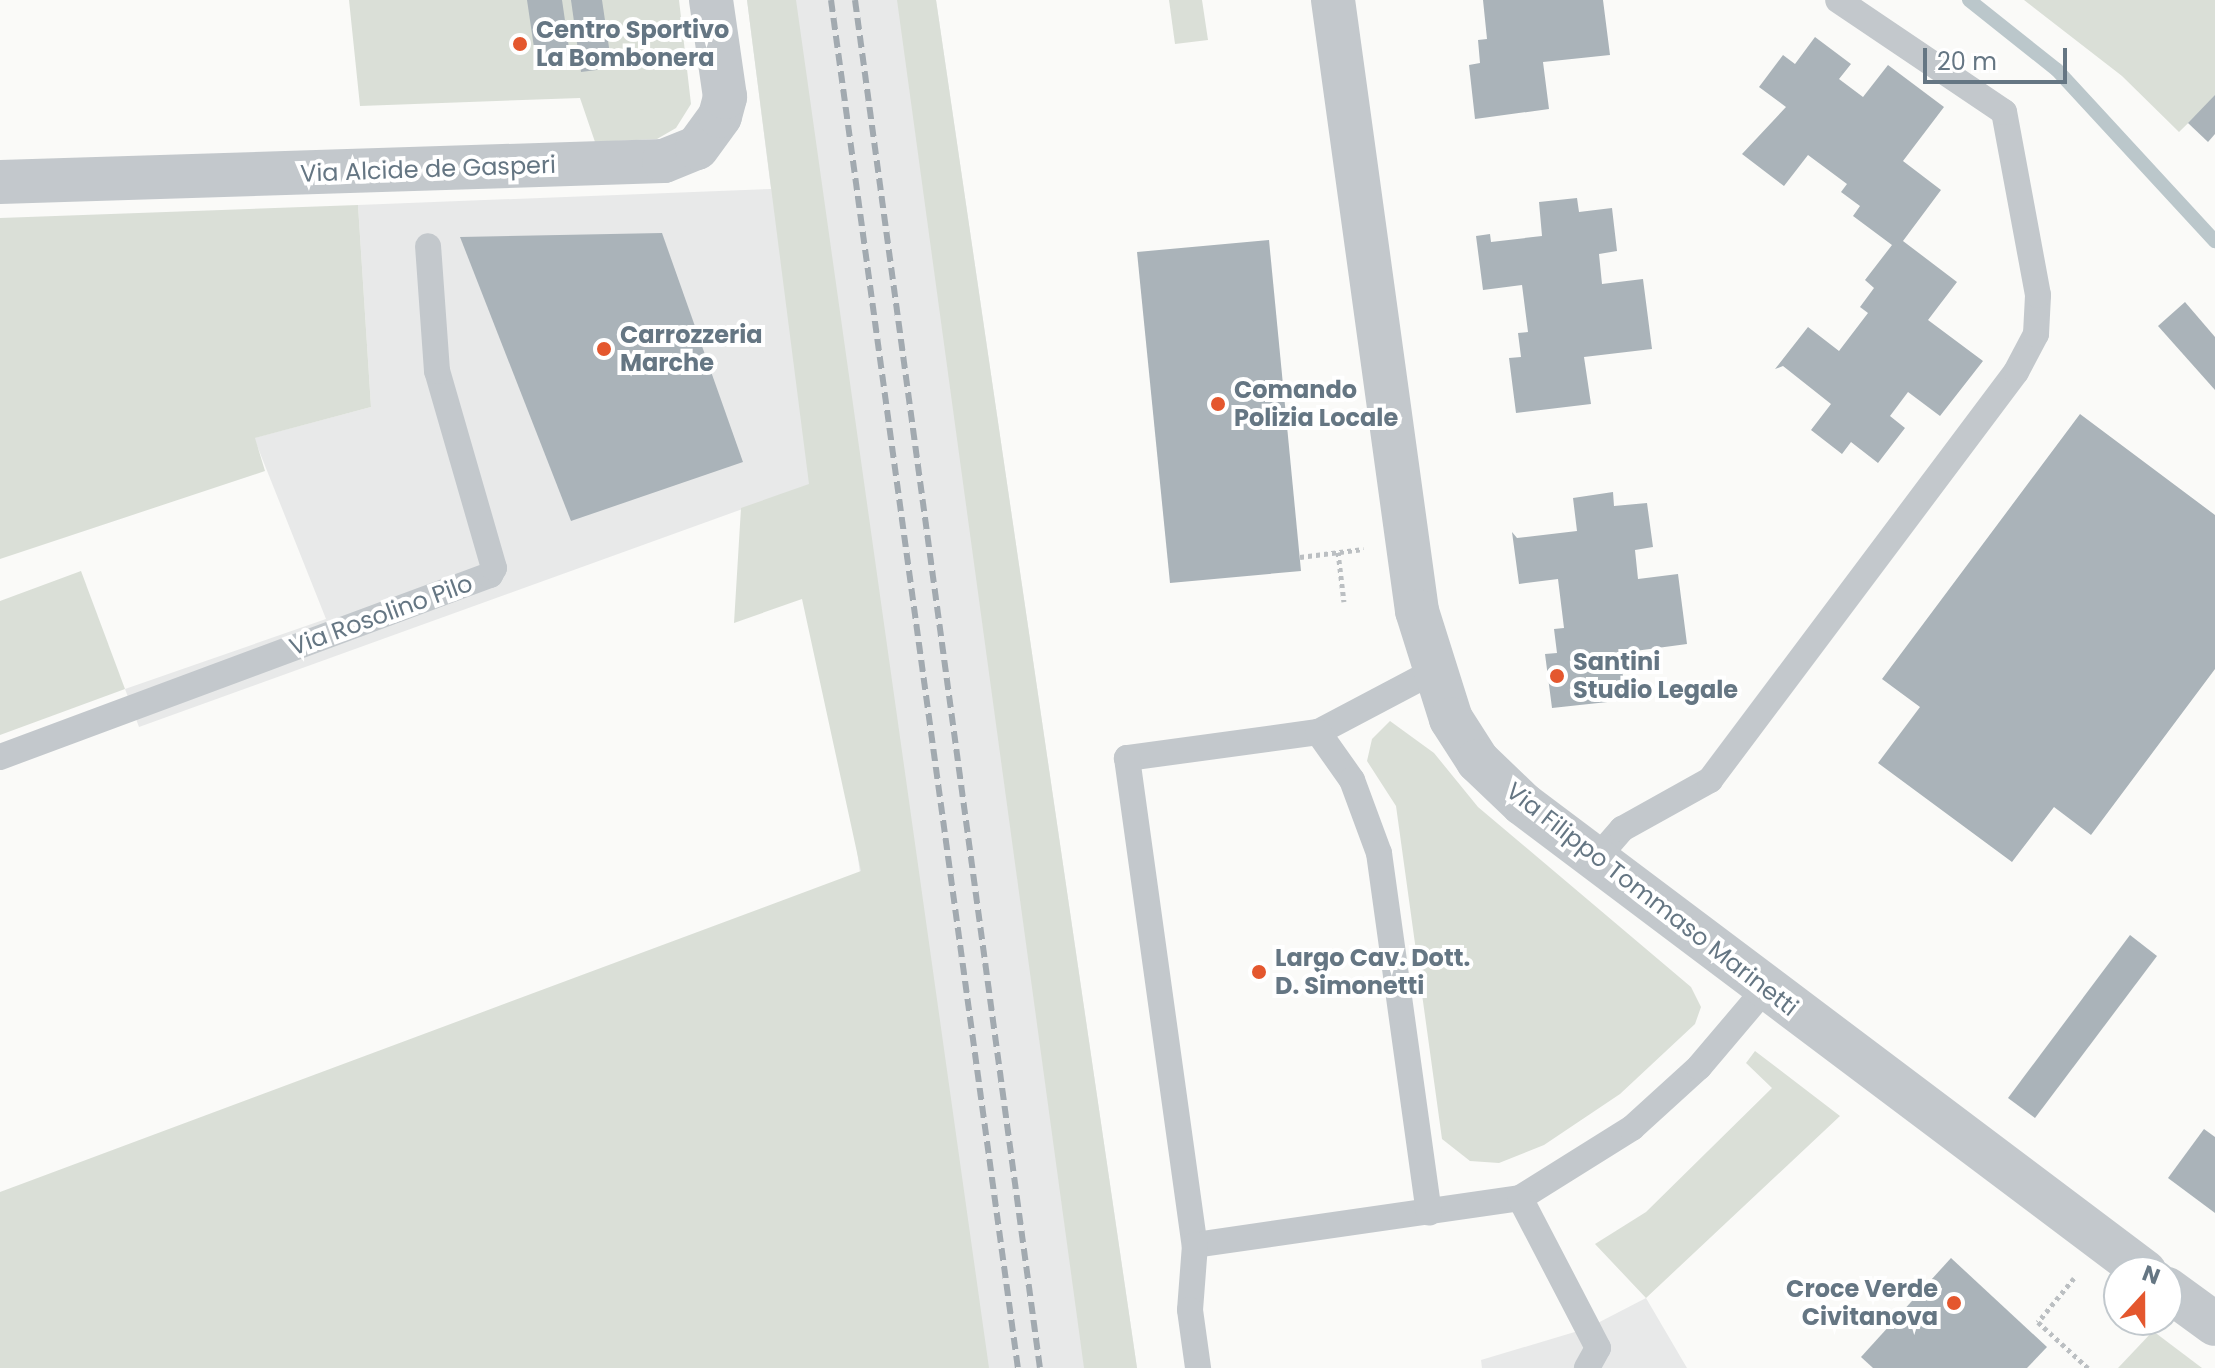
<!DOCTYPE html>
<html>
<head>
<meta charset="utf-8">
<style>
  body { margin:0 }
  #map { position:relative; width:2215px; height:1368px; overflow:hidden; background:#fafaf8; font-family:Poppins,sans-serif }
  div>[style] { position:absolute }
  .built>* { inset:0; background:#e8e9e9 }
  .green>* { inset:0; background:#dadfd7 }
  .stream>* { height:14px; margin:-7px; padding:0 7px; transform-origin:7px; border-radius:7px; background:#bbc7cb }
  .building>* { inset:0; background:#aab3b9 }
  .path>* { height:5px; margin-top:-2.5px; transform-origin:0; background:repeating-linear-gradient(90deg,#bbbfc2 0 4px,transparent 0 8px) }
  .service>* { height:26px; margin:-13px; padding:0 13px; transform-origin:13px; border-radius:13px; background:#c3c8cc }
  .minor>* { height:44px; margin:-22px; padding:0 22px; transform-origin:22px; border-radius:22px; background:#c3c8cc }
  .rail>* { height:6px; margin-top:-3px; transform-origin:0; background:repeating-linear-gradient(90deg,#a2aab0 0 12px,transparent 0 18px) }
  .dots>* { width:22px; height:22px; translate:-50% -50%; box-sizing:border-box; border:4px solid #fff; border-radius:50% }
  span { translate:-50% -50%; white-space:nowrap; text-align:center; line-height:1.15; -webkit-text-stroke:8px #fff; paint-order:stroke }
  .poi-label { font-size:24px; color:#657683; font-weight:700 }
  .left { translate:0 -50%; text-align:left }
  .right { translate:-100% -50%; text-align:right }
  .street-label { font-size:24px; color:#657683 }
  .north { position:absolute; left:2103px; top:1256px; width:80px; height:80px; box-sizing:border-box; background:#fff; border:2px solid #c1c8cd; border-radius:50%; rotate:21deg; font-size:22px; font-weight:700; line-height:32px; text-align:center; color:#657683 }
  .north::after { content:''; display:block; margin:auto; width:28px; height:36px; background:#e4572e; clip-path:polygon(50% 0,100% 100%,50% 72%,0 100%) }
  .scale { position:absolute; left:1923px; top:48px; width:144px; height:36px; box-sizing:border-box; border:4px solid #657683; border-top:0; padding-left:10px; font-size:24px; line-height:28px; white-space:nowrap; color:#657683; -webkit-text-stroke:6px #fff; paint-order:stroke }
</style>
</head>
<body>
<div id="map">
  <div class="built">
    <div style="clip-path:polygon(747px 0,936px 0,1137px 1368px,925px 1368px,809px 485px,139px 727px,125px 689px,326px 619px,254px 438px,371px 407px,358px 205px,771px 189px)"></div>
    <div style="clip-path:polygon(1646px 1298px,1687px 1368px,1482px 1368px,1481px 1360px,1588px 1328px)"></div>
  </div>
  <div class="green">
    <div style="clip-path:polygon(349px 0,679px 0,691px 104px,676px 128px,657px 139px,595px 142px,580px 98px,360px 106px)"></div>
    <div style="clip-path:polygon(747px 0,796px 0,989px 1368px,0 1368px,0 1192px,861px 871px,802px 599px,734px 623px,741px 508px,809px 484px)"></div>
    <div style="clip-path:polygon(897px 0,936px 0,1137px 1368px,1084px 1368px)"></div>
    <div style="clip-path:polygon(1169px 0,1202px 0,1208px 40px,1175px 44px)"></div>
    <div style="clip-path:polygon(2024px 0,2215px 0,2215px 97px,2179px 132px,2122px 76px)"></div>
    <div style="clip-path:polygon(358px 205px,371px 407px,255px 438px,265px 471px,0 559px,0 218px)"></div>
    <div style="clip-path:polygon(81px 571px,125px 689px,0 735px,0 601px)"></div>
    <div style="clip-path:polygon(1390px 721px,1434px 753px,1478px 807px,1691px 987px,1701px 1007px,1695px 1024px,1620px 1094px,1544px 1145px,1499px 1163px,1470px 1161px,1442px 1139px,1396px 806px,1367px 761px,1372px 739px)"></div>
    <div style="clip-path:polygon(1755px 1051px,1840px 1116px,1646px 1298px,1595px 1244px,1646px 1212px,1772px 1088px,1746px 1063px)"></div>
    <div style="clip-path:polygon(2153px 1331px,2202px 1368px,2118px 1368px)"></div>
  </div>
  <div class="stream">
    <div style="left:1969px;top:0;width:112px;rotate:38.5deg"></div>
    <div style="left:2057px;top:70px;width:233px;rotate:47.3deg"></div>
  </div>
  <div class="building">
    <div style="clip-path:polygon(527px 0,562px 0,570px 55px,536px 61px)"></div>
    <div style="clip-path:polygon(571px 0,602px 0,612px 68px,581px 72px)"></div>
    <div style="clip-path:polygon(1483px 0,1603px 0,1610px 55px,1543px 62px,1549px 109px,1475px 119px,1469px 65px,1480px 63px,1478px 40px,1487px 39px)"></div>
    <div style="clip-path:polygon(1815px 37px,1851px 64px,1839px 79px,1863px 97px,1888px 65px,1944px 107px,1903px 161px,1941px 190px,1903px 241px,1957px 282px,1928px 320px,1983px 361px,1940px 416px,1908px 392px,1890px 416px,1905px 428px,1878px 463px,1851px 442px,1842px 454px,1811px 430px,1831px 404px,1783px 366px,1775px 369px,1808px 327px,1839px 351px,1868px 313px,1860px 307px,1874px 288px,1865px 280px,1892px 245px,1853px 216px,1860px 206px,1841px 192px,1847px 184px,1808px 155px,1784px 186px,1742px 154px,1786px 107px,1759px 87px,1783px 55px,1795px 64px)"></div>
    <div style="clip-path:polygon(2215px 95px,2215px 134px,2208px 142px,2188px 123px)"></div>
    <div style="clip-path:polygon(1577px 198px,1579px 212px,1612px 208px,1617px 251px,1599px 254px,1602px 284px,1643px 279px,1652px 349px,1584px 357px,1591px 404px,1516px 413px,1509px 358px,1521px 357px,1518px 333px,1528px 332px,1522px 285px,1483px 290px,1476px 236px,1490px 234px,1491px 242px,1542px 236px,1539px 202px)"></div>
    <div style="clip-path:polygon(662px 233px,743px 462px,571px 521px,460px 237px)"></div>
    <div style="clip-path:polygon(1269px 240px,1301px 571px,1170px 583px,1137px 252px)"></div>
    <div style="clip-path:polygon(2185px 302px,2215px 337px,2215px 390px,2158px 326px)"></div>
    <div style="clip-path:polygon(2080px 414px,2215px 515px,2215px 669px,2091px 835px,2054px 807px,2012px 862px,1878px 763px,1920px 707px,1882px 679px)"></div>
    <div style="clip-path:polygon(1613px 492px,1614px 506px,1647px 503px,1653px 547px,1635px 550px,1638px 579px,1678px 574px,1687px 644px,1620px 653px,1626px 700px,1552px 708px,1545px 654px,1557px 653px,1554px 629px,1564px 628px,1558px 579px,1519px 584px,1512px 532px,1517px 538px,1577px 531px,1573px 498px)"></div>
    <div style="clip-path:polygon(2130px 935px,2157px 956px,2035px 1118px,2008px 1098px)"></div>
    <div style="clip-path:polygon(2204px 1129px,2215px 1137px,2215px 1213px,2168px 1178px)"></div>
    <div style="clip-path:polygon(1951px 1258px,2047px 1347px,2027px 1368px,1873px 1368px,1861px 1357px)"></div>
  </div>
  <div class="path">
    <div style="left:1338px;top:552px;width:50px;rotate:83.2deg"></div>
    <div style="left:1300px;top:557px;width:64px;rotate:-7.2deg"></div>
    <div style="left:2074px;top:1278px;width:57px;rotate:129.3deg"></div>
    <div style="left:2038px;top:1322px;width:68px;rotate:42.6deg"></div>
  </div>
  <div class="service">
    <div style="left:1432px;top:672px;width:129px;rotate:152.2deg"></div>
    <div style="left:1318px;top:732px;width:193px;rotate:172.2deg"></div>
    <div style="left:1127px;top:758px;width:492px;rotate:82.1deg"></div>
    <div style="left:1195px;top:1245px;width:328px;rotate:-8.2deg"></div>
    <div style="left:1520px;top:1198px;width:132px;rotate:-32deg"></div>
    <div style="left:1632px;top:1128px;width:91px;rotate:-42.3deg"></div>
    <div style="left:1699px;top:1067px;width:104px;rotate:-49.7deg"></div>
    <div style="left:1318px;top:732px;width:59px;rotate:54.7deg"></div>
    <div style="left:1352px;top:780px;width:78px;rotate:69.7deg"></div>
    <div style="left:1379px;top:853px;width:363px;rotate:82.1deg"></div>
    <div style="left:0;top:757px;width:523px;rotate:-20.38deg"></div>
    <div style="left:490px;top:575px;width:8px;rotate:-60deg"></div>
    <div style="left:494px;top:568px;width:205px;rotate:-106.1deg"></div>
    <div style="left:437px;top:371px;width:125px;rotate:-94.1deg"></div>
    <div style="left:1596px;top:859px;width:40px;rotate:-49deg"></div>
    <div style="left:1622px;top:829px;width:101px;rotate:-29.1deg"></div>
    <div style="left:1710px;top:780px;width:510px;rotate:-53.13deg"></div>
    <div style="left:2016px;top:372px;width:43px;rotate:-62.2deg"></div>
    <div style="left:2036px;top:334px;width:39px;rotate:-87deg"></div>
    <div style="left:2038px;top:295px;width:186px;rotate:-100.5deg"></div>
    <div style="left:2004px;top:112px;width:200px;rotate:-146deg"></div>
    <div style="left:1520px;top:1198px;width:169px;rotate:62.5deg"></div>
    <div style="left:1598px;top:1348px;width:23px;rotate:119deg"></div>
    <div style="left:1195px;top:1245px;width:65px;rotate:94.4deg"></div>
    <div style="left:1190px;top:1310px;width:59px;rotate:82.1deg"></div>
  </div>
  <div class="minor">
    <div style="left:1333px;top:0;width:617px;rotate:82.17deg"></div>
    <div style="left:1417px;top:611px;width:113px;rotate:72.5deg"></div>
    <div style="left:1451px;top:719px;width:50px;rotate:57.3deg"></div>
    <div style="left:1478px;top:761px;width:62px;rotate:43.7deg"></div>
    <div style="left:1523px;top:804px;width:778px;rotate:36.96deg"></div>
    <div style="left:0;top:182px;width:664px;rotate:-1.81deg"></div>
    <div style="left:664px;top:161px;width:35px;rotate:-22deg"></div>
    <div style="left:697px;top:148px;width:39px;rotate:-54deg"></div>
    <div style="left:720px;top:116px;width:20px;rotate:-75deg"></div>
    <div style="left:725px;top:97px;width:98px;rotate:-98.2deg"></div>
    <div style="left:2167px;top:1289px;width:59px;rotate:36.1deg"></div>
  </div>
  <div class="rail">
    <div style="left:831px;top:0;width:1381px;rotate:82.22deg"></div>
    <div style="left:855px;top:0;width:1380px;rotate:82.3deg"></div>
  </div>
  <div class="dots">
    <div style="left:520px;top:44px;background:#e4572e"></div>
    <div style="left:604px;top:349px;background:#e4572e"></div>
    <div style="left:1218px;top:404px;background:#e4572e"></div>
    <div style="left:1557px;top:676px;background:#e4572e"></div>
    <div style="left:1259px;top:972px;background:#e4572e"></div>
    <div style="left:1954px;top:1303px;background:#e4572e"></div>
  </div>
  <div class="poi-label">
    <span class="left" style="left:536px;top:44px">Centro Sportivo<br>La Bombonera</span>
    <span class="left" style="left:620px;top:349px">Carrozzeria<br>Marche</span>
    <span class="left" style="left:1234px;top:404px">Comando<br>Polizia Locale</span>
    <span class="left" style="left:1573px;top:676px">Santini<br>Studio Legale</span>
    <span class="left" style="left:1275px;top:972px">Largo Cav. Dott.<br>D. Simonetti</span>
    <span class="right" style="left:1938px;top:1303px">Croce Verde<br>Civitanova</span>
  </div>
  <div class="street-label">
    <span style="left:428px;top:169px;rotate:-2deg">Via Alcide de Gasperi</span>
    <span style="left:381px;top:615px;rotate:-20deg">Via Rosolino Pilo</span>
    <span style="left:1652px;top:899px;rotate:38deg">Via Filippo Tommaso Marinetti</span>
  </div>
  <div class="north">N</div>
  <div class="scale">20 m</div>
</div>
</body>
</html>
